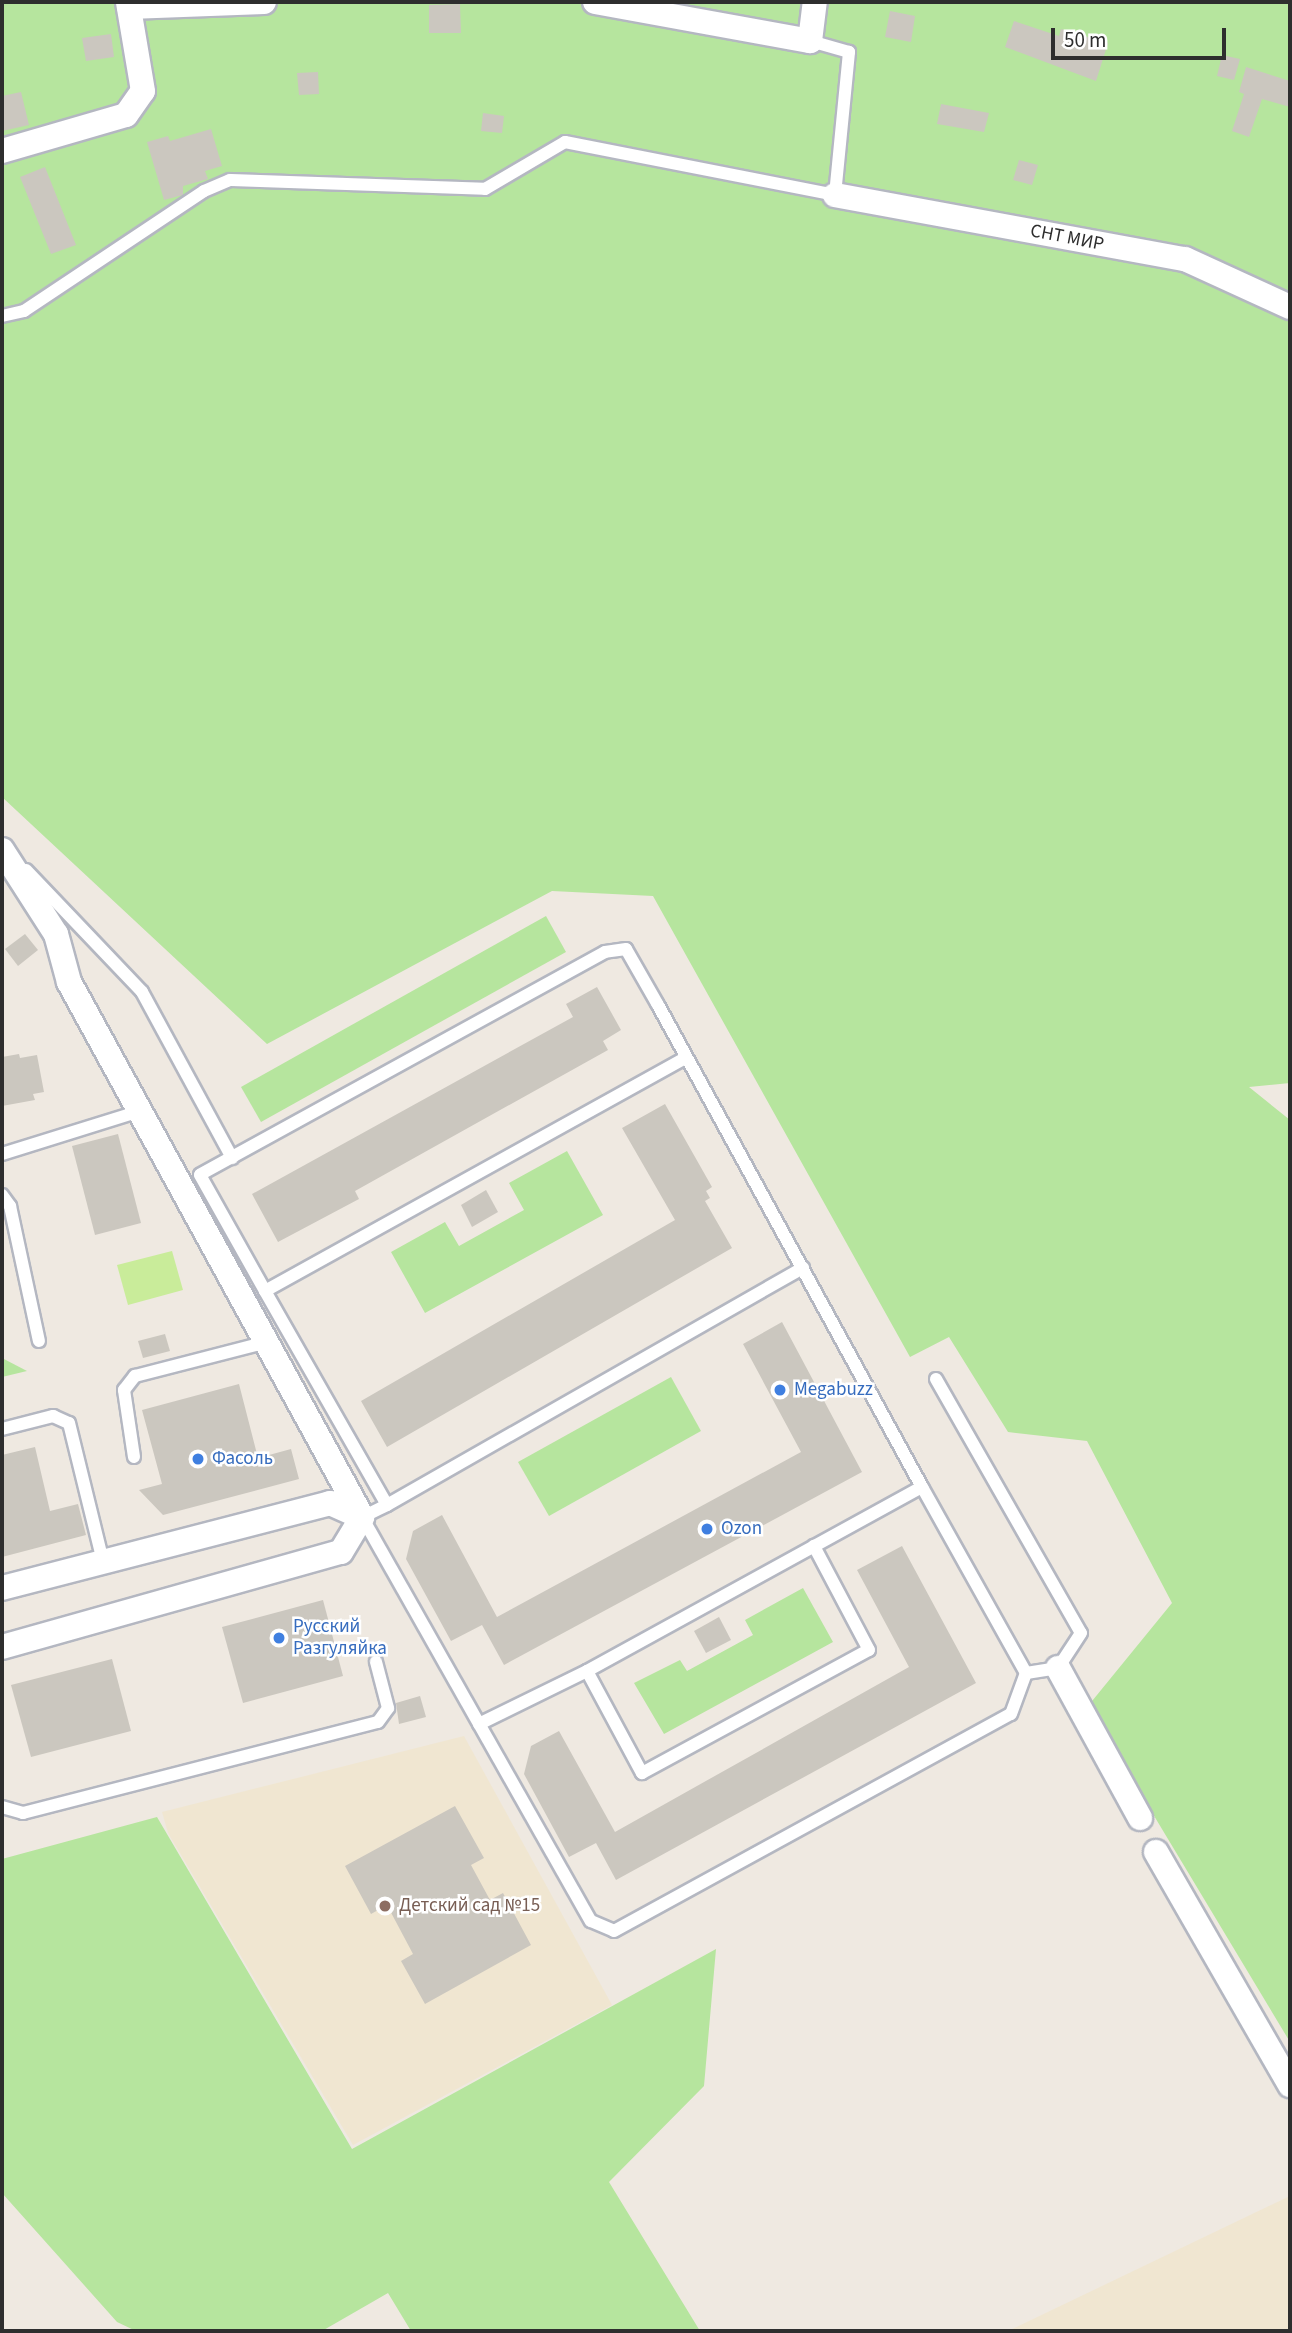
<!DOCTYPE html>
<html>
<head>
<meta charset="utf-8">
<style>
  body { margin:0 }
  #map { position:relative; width:1292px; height:2333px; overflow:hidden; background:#efe9e1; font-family:"Source Sans 3",sans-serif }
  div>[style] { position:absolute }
  .education>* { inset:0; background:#f0e6d1 }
  .green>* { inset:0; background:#b6e59e }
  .pitch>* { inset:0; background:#c9ec9a }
  .building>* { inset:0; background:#cbc7bf }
  .roads { filter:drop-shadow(2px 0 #b4b7c1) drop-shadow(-2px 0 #b4b7c1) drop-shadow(0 2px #b4b7c1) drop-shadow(0 -2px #b4b7c1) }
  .service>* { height:12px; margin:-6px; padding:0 6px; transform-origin:6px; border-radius:6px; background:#fff }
  .minor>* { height:24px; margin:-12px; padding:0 12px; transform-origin:12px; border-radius:12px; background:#fff }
  .dots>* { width:19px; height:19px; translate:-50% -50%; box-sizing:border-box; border:4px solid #fff; border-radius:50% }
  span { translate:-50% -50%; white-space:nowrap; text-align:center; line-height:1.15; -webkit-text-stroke:5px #fff; paint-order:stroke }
  .street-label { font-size:19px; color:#2e2e2e }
  .shop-label { font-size:19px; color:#366cbe }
  .left { translate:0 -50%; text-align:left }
  .education-label { font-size:19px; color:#785e54 }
  .frame { position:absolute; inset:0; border:4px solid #2e2e2e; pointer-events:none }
  .scale { position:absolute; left:1051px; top:28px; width:175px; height:32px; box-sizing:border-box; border:4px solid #2e2e2e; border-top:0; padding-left:9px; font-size:21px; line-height:24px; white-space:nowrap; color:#2e2e2e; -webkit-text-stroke:5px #fff; paint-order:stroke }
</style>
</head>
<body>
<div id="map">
  <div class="education">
    <div style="clip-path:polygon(464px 1736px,612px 2005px,353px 2145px,168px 1833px,162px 1812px)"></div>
    <div style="clip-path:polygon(1290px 2196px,1290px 2331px,1008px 2331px)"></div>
  </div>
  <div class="green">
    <div style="clip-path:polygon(2px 2px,1290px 2px,1290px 1083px,1249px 1087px,1290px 1120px,1290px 2042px,1088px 1706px,1172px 1603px,1087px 1441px,1008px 1432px,949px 1337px,910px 1357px,653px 896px,552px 891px,267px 1044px,2px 797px)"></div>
    <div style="clip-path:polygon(546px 916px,566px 952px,261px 1122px,241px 1087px)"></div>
    <div style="clip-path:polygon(567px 1151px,603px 1215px,425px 1313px,391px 1252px,445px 1222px,459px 1246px,524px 1210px,509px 1183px)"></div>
    <div style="clip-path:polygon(2px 1358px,27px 1371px,2px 1377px)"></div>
    <div style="clip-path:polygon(671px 1377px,701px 1431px,549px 1516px,518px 1462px)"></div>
    <div style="clip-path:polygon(803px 1588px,833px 1642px,664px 1734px,634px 1683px,680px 1660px,687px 1671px,753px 1635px,745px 1620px)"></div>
    <div style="clip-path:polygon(157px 1817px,352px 2149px,716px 1949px,704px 2086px,609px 2182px,700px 2331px,411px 2331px,388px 2293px,322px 2331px,136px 2331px,117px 2322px,2px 2193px,2px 1859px)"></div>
  </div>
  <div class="pitch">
    <div style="clip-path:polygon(172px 1251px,183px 1290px,128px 1305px,117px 1265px)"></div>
  </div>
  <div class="building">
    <div style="clip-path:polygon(460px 4px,461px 33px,429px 33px,429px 5px)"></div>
    <div style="clip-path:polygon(890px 11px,915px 16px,911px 42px,885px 37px)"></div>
    <div style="clip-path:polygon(1014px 21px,1059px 36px,1061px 29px,1108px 43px,1096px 81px,1005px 47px)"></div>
    <div style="clip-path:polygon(111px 34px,114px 57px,86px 61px,82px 38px)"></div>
    <div style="clip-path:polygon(1222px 55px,1240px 59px,1234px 80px,1217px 76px)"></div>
    <div style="clip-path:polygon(1246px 67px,1290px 81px,1290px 107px,1262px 99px,1249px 137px,1232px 131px,1244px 94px,1239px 92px)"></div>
    <div style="clip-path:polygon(318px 72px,319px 94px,299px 95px,297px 73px)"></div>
    <div style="clip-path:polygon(21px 92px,29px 125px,2px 131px,2px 96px)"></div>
    <div style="clip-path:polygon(941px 104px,989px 113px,984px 132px,937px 124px)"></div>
    <div style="clip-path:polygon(483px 113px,504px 116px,502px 133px,481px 131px)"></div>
    <div style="clip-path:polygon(211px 129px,222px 166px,205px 171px,208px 179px,183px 186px,183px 195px,164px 200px,147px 142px,168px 136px,170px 141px)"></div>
    <div style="clip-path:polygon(1019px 160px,1038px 165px,1032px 185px,1013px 180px)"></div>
    <div style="clip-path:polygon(45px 167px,76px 245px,51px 254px,20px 177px)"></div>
    <div style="clip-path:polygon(25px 934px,38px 950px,18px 966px,5px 949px)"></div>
    <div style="clip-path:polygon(597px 987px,621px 1030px,603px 1041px,608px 1050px,355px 1191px,359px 1199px,278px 1242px,252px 1194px,573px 1017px,566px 1004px)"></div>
    <div style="clip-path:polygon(19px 1054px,20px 1058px,37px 1055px,44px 1092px,33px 1094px,35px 1100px,2px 1106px,2px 1057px)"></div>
    <div style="clip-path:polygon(665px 1104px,712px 1187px,706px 1191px,710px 1198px,705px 1201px,732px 1248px,387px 1447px,361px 1401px,675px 1220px,622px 1128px)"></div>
    <div style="clip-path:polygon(118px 1134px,141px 1223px,95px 1235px,72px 1146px)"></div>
    <div style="clip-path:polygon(486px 1190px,498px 1212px,472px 1227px,461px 1205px)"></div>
    <div style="clip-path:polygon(782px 1322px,862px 1472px,504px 1665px,482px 1625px,451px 1641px,406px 1559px,413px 1531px,442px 1515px,497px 1617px,801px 1452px,743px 1344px)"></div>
    <div style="clip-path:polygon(165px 1334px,170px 1351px,143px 1358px,138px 1341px)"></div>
    <div style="clip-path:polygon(239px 1384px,258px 1458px,291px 1449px,299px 1479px,163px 1515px,139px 1490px,162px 1484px,142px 1410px)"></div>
    <div style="clip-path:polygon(35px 1447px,50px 1511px,78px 1504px,86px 1535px,2px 1557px,2px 1455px)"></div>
    <div style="clip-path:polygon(902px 1546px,976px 1683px,616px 1880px,596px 1843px,569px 1857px,524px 1774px,531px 1746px,559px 1731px,615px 1832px,909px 1667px,857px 1570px)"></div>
    <div style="clip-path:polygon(323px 1600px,343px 1676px,243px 1703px,222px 1627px)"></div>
    <div style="clip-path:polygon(719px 1617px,731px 1640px,706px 1653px,694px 1631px)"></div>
    <div style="clip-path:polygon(112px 1659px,131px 1731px,31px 1757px,11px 1685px)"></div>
    <div style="clip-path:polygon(420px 1696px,426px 1717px,399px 1724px,396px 1703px)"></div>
    <div style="clip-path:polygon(455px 1806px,484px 1858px,471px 1865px,490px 1900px,503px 1893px,531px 1945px,425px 2004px,401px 1961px,413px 1954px,387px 1905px,371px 1914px,345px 1866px)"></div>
  </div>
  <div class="roads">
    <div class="service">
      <div style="left:2px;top:316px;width:23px;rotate:-13deg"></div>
      <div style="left:24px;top:311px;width:216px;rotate:-33.7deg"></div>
      <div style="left:204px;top:191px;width:28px;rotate:-23deg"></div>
      <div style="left:230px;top:180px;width:255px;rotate:2deg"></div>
      <div style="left:485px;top:189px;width:93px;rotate:-30.4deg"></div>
      <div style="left:565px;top:142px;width:275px;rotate:11.1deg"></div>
      <div style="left:835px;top:195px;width:144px;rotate:-84.4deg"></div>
      <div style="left:849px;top:52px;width:41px;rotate:-164.2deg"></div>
      <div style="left:26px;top:870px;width:168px;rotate:46.4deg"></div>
      <div style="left:142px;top:992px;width:189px;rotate:61.5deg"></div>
      <div style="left:2px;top:1154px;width:145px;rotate:-17.3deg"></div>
      <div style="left:2px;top:1195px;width:14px;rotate:54deg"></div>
      <div style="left:10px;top:1206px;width:138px;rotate:77.9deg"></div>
      <div style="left:265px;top:1291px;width:246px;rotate:60.3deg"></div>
      <div style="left:387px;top:1505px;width:479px;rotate:-29.7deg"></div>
      <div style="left:936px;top:1379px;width:292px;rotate:60.3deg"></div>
      <div style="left:1081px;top:1633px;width:42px;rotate:123.3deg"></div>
      <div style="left:1058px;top:1668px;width:32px;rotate:171deg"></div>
      <div style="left:2px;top:1429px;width:53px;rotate:-14.3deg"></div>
      <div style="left:53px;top:1416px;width:17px;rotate:24deg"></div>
      <div style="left:69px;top:1423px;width:142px;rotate:76.2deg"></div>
      <div style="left:134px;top:1457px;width:68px;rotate:-98.5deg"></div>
      <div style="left:124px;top:1390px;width:18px;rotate:-52deg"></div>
      <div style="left:135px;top:1376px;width:136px;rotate:-14.4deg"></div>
      <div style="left:387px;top:1505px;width:28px;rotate:154deg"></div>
      <div style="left:362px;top:1517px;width:464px;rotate:60.5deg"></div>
      <div style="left:591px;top:1921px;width:25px;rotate:23deg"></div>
      <div style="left:614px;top:1931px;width:452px;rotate:-28.7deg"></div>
      <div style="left:1011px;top:1714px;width:44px;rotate:-69.9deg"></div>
      <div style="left:1026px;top:1673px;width:213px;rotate:-119.2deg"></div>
      <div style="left:922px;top:1487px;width:550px;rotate:-118.71deg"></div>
      <div style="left:658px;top:1005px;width:64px;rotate:-119.7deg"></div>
      <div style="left:626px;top:949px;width:21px;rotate:172deg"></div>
      <div style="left:605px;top:952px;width:462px;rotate:151.2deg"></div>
      <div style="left:200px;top:1175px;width:133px;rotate:60.7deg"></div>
      <div style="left:265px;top:1291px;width:481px;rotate:-29deg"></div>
      <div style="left:587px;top:1671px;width:116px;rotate:61.7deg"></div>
      <div style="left:642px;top:1773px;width:258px;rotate:-28.5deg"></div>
      <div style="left:869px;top:1650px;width:118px;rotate:-117.9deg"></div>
      <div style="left:479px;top:1724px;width:120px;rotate:-26.1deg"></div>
      <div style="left:587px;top:1671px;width:382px;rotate:-28.8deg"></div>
      <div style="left:2px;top:1807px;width:22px;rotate:16deg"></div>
      <div style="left:23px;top:1813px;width:366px;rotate:-14.4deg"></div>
      <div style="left:378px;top:1722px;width:17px;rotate:-54deg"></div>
      <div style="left:388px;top:1708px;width:48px;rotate:-104.6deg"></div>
    </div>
    <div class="minor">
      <div style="left:595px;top:2px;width:219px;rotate:10.3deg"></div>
      <div style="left:810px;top:41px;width:39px;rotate:-83deg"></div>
      <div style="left:129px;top:7px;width:135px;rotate:-2.1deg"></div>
      <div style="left:2px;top:151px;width:129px;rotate:-16.2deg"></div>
      <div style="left:126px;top:115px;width:29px;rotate:-55deg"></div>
      <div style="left:143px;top:91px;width:90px;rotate:-99.6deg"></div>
      <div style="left:835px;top:195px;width:356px;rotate:10.4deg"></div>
      <div style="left:1185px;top:259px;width:115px;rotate:24.6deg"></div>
      <div style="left:2px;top:850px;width:100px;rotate:57.3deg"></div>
      <div style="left:56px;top:934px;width:50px;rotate:74.8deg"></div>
      <div style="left:69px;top:982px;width:610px;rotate:61.29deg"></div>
      <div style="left:2px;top:1588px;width:339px;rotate:-14.5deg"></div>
      <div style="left:330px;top:1503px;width:35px;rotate:24deg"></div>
      <div style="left:2px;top:1647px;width:352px;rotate:-15.7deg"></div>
      <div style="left:341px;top:1552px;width:41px;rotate:-59deg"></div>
      <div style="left:1058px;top:1668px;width:171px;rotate:61.3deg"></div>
      <div style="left:1156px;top:1852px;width:269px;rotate:60.1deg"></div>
    </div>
  </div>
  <div class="dots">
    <div style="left:780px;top:1390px;background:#3f7fe0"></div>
    <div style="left:198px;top:1459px;background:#3f7fe0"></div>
    <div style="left:707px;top:1529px;background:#3f7fe0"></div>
    <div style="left:279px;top:1638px;background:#3f7fe0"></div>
    <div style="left:385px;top:1906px;background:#8d6e63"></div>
  </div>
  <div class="street-label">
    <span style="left:1067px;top:238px;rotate:11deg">СНТ МИР</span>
  </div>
  <div class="shop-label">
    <span class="left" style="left:794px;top:1390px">Megabuzz</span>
    <span class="left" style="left:212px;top:1459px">Фасоль</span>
    <span class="left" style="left:721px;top:1529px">Ozon</span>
    <span class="left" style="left:293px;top:1638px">Русский<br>Разгуляйка</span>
  </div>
  <div class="education-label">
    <span class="left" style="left:399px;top:1906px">Детский сад №15</span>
  </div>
  <div class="frame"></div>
  <div class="scale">50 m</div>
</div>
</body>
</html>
